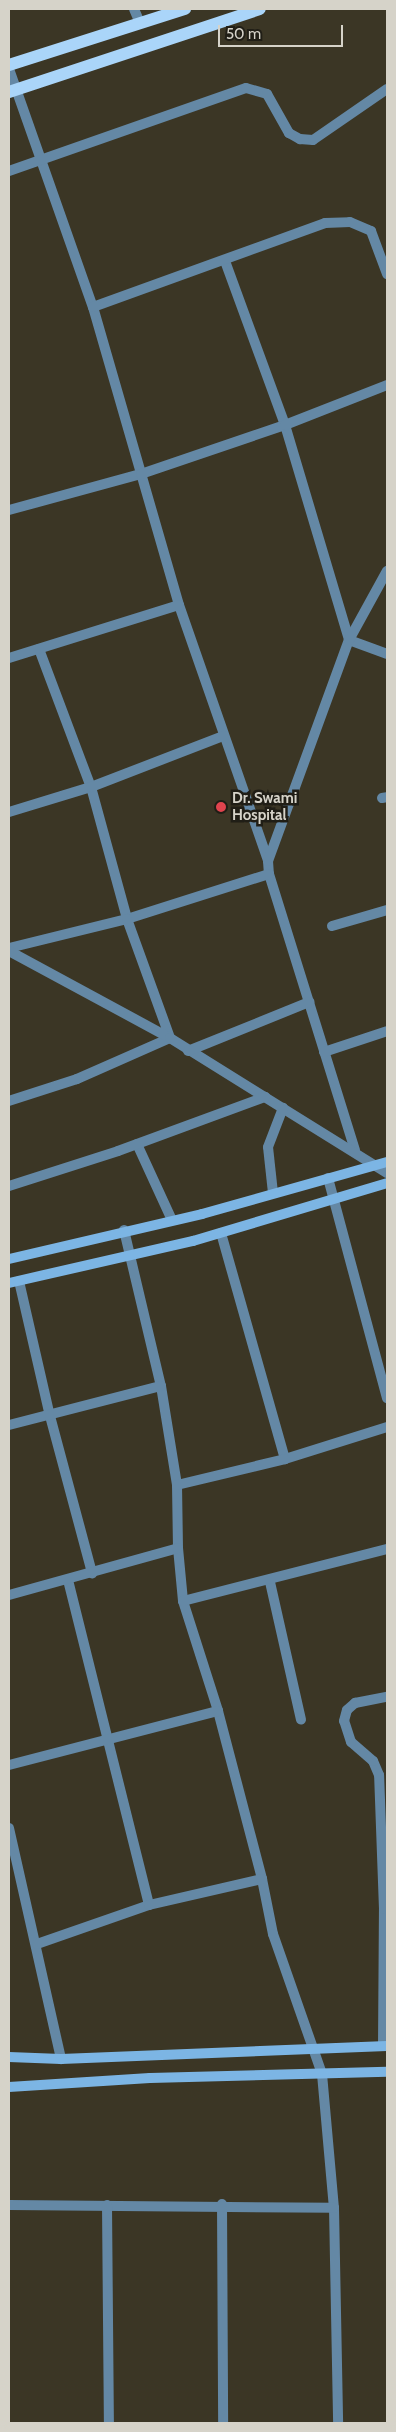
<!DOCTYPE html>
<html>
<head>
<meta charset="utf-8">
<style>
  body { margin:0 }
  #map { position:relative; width:396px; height:2432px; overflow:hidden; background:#3b3625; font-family:Cabin,sans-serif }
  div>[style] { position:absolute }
  .street>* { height:10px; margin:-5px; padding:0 5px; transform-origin:5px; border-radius:5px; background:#6488a5 }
  .secondary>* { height:10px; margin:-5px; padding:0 5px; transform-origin:5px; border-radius:5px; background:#7cb5e4 }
  .primary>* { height:12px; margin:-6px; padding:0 6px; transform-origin:6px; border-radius:6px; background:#aad5f9 }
  .dots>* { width:14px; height:14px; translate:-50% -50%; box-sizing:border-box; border:2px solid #201e16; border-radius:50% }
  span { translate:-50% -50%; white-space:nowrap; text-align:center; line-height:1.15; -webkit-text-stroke:5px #201e16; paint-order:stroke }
  .poi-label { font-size:15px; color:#d6d3c9; font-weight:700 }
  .left { translate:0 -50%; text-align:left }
  .frame { position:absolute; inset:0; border:10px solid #d6d3c9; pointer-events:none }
  .scale { position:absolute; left:218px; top:25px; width:125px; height:22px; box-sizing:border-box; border:2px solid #d6d3c9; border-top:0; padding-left:6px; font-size:15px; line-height:18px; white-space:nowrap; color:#d6d3c9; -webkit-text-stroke:4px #201e16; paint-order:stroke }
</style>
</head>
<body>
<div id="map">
  <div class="street">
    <div style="left:134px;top:9px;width:15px;rotate:67deg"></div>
    <div style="left:9px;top:69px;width:252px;rotate:70.6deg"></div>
    <div style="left:93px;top:307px;width:310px;rotate:73.9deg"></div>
    <div style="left:179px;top:605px;width:271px;rotate:70.8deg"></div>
    <div style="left:268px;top:861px;width:13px;rotate:86deg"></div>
    <div style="left:269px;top:874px;width:289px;rotate:72.7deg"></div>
    <div style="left:9px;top:171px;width:251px;rotate:-19.3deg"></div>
    <div style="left:246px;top:88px;width:22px;rotate:16deg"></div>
    <div style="left:267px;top:94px;width:45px;rotate:60.6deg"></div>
    <div style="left:289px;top:133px;width:13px;rotate:29deg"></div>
    <div style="left:300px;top:139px;width:13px;rotate:4deg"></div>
    <div style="left:313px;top:140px;width:90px;rotate:-34.6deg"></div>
    <div style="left:225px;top:261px;width:175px;rotate:69.9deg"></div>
    <div style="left:285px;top:425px;width:224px;rotate:73.4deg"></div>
    <div style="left:349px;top:640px;width:40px;rotate:20.2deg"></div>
    <div style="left:93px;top:307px;width:247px;rotate:-19.9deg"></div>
    <div style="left:325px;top:223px;width:25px;rotate:-2deg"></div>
    <div style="left:350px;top:222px;width:23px;rotate:23deg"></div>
    <div style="left:371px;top:231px;width:46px;rotate:69.6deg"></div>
    <div style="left:9px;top:510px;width:137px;rotate:-15.3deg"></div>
    <div style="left:141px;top:474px;width:152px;rotate:-18.8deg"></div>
    <div style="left:285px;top:425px;width:110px;rotate:-21.4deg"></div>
    <div style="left:39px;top:649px;width:147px;rotate:69.4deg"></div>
    <div style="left:91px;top:787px;width:137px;rotate:74.7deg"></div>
    <div style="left:127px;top:919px;width:149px;rotate:-17.6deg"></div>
    <div style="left:9px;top:658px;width:178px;rotate:-17.3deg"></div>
    <div style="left:382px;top:798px;width:5px;rotate:-11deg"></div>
    <div style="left:9px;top:812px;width:86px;rotate:-17deg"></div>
    <div style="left:91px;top:787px;width:142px;rotate:-21.1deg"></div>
    <div style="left:268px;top:861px;width:235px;rotate:-69.9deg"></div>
    <div style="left:349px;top:640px;width:79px;rotate:-61.2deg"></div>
    <div style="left:332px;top:926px;width:57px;rotate:-16.2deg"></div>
    <div style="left:9px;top:948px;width:122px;rotate:-13.8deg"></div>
    <div style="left:127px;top:919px;width:127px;rotate:70.1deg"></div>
    <div style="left:170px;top:1038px;width:102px;rotate:156.2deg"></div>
    <div style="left:77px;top:1079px;width:71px;rotate:162.1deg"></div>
    <div style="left:9px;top:951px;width:183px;rotate:28.4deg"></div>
    <div style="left:170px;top:1038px;width:256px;rotate:31.9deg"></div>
    <div style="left:188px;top:1051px;width:131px;rotate:-22deg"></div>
    <div style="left:324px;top:1052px;width:66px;rotate:-18.4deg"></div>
    <div style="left:137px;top:1144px;width:84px;rotate:65.3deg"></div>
    <div style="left:328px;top:1178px;width:228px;rotate:75deg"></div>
    <div style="left:9px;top:1186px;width:114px;rotate:-17.8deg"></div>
    <div style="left:118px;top:1151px;width:157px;rotate:-20.2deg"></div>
    <div style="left:273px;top:1193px;width:46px;rotate:-96.2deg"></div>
    <div style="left:268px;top:1147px;width:42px;rotate:-69deg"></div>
    <div style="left:124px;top:1230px;width:160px;rotate:76.7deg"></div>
    <div style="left:161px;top:1386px;width:100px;rotate:80.8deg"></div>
    <div style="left:177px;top:1485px;width:63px;rotate:89.1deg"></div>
    <div style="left:178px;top:1548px;width:53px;rotate:84.6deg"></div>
    <div style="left:183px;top:1601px;width:115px;rotate:72.3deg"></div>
    <div style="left:218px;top:1711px;width:174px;rotate:75.3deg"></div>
    <div style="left:262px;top:1879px;width:56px;rotate:78.7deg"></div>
    <div style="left:273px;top:1934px;width:148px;rotate:70.7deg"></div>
    <div style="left:322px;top:2074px;width:135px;rotate:84.9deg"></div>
    <div style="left:334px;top:2208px;width:215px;rotate:88.9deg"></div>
    <div style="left:221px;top:1233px;width:235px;rotate:74.2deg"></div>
    <div style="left:285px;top:1459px;width:107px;rotate:-17.4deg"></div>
    <div style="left:19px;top:1281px;width:139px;rotate:77.1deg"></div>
    <div style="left:50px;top:1416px;width:163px;rotate:75deg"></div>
    <div style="left:9px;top:1425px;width:157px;rotate:-14.4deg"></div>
    <div style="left:177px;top:1485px;width:111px;rotate:-13.5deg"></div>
    <div style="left:68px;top:1580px;width:335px;rotate:76deg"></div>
    <div style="left:270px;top:1582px;width:141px;rotate:77.3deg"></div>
    <div style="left:9px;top:1595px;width:175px;rotate:-15.5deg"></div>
    <div style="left:183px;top:1601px;width:211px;rotate:-14.3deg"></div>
    <div style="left:9px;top:1765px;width:216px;rotate:-14.5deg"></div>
    <div style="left:9px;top:1828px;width:237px;rotate:77.3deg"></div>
    <div style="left:37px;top:1944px;width:119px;rotate:-19.2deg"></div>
    <div style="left:149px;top:1905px;width:116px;rotate:-13deg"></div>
    <div style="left:383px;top:2046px;width:137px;rotate:-89.6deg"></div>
    <div style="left:384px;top:1909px;width:134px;rotate:-92.1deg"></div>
    <div style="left:379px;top:1775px;width:15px;rotate:-113deg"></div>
    <div style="left:373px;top:1761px;width:29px;rotate:-139deg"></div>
    <div style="left:351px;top:1742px;width:22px;rotate:-108deg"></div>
    <div style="left:344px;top:1721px;width:11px;rotate:-75deg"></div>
    <div style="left:347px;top:1710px;width:11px;rotate:-41deg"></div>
    <div style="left:355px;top:1703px;width:33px;rotate:-11deg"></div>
    <div style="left:222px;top:2204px;width:219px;rotate:89.7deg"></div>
    <div style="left:9px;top:2205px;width:325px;rotate:0.5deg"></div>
    <div style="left:107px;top:2205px;width:218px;rotate:89.5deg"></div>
  </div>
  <div class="secondary">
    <div style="left:9px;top:1259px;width:198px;rotate:-13.1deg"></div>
    <div style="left:202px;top:1214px;width:192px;rotate:-15.7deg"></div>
    <div style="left:9px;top:1283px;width:189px;rotate:-12.9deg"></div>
    <div style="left:193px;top:1241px;width:202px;rotate:-16.6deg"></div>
    <div style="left:9px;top:2057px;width:52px;rotate:2.2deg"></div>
    <div style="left:61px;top:2059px;width:326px;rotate:-2.3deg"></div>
    <div style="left:9px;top:2087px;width:141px;rotate:-3.7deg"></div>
    <div style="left:150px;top:2078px;width:237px;rotate:-1.5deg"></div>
  </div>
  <div class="primary">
    <div style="left:9px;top:65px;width:185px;rotate:-17.7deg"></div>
    <div style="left:9px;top:92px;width:264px;rotate:-18.3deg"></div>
  </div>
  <div class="dots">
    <div style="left:221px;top:807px;background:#e0444e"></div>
  </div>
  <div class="poi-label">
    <span class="left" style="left:232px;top:807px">Dr. Swami<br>Hospital</span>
  </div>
  <div class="frame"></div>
  <div class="scale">50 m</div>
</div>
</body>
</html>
